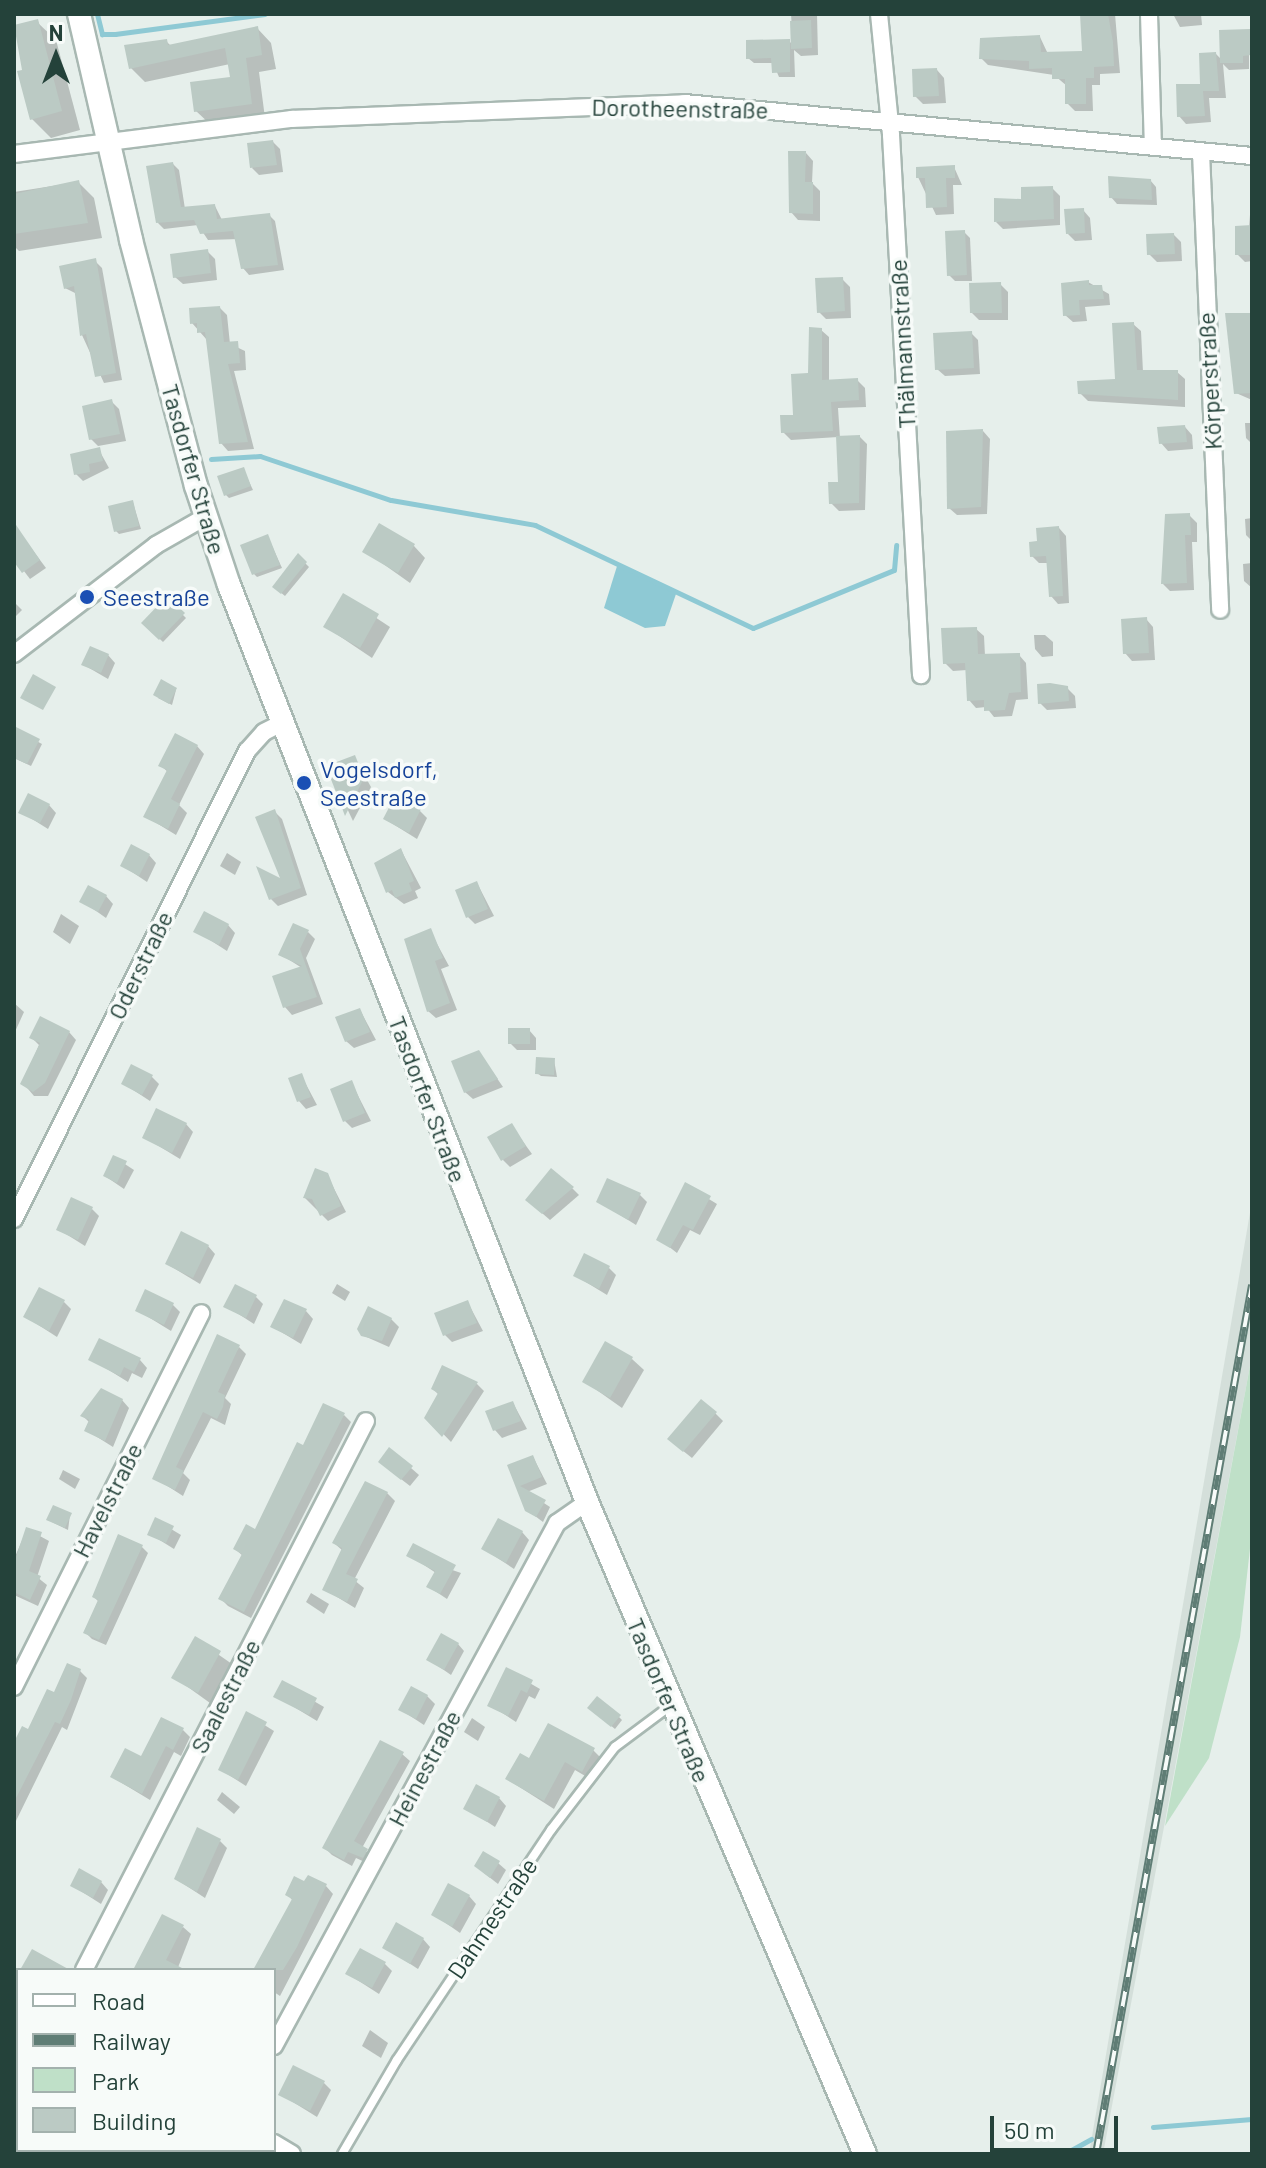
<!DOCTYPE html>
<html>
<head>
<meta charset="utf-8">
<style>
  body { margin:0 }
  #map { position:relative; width:1266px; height:2168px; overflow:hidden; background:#e6efeb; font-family:Barlow,sans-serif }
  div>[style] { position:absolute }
  .built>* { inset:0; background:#d4dfda }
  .green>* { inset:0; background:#bfe0c8 }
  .water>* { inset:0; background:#8ec9d4 }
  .shadow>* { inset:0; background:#0003 }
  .stream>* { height:5px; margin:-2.5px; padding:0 2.5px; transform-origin:2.5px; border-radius:2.5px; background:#8ec9d4 }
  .building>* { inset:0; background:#bbcac4 }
  .roads { filter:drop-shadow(2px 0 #a8b8b2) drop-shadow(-2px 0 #a8b8b2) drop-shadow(0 2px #a8b8b2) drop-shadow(0 -2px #a8b8b2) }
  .lane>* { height:8px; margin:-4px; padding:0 4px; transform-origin:4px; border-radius:4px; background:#fff }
  .street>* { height:16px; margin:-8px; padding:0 8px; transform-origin:8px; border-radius:8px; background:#fff }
  .secondary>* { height:22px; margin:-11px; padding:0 11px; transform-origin:11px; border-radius:11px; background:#fff }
  .rail>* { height:8px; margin-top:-4px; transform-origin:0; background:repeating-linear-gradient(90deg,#f7fbf9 0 15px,#5f7d75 0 30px); box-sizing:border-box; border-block:2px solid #5f7d75 }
  .dots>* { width:22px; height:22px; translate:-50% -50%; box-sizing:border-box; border:4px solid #f7fbf9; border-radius:50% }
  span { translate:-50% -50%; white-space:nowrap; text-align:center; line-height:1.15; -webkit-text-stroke:7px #f7fbf9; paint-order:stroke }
  .street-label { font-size:24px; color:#24423a }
  .transit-label { font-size:24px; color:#164399 }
  .left { translate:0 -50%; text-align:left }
  .frame { position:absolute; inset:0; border:16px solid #24423a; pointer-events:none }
  .legend { position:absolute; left:16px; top:1968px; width:260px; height:184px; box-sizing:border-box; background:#f7fbf9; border:2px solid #a3b1ad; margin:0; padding:10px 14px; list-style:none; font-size:24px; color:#24423a }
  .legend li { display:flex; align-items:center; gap:16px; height:40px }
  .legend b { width:40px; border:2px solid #a3b1ad }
  .north { position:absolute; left:16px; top:16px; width:80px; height:80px; -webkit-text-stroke:6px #f7fbf9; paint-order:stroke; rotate:0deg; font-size:22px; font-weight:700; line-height:32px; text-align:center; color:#24423a }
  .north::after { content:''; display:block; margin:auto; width:28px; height:36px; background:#24423a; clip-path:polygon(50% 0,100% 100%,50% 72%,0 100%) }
  .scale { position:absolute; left:990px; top:2116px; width:128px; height:36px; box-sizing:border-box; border:4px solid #24423a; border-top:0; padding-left:10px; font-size:24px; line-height:28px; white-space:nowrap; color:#24423a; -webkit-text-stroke:6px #f7fbf9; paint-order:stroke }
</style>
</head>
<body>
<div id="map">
  <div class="built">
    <div style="clip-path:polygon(1252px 1201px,1252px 1355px,1103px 2154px,1089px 2154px)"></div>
  </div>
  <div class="green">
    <div style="clip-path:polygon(1252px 1355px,1252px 1531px,1240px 1637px,1209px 1758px,1165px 1826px)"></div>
  </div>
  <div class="water">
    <div style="clip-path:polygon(618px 563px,677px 591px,665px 626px,645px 628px,604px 608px)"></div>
  </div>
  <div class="shadow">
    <div style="clip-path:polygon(791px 14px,817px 14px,818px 55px,801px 56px,794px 50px,795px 77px,779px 77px,773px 63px,754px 63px,748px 58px,789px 41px,793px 45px)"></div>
    <div style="clip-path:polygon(1082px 14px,1115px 14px,1120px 73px,1100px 74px,1100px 85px,1092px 85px,1093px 111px,1075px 111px,1067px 103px,1067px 86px,1054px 75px,988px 65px,981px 58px,1040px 37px,1048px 54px,1084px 53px)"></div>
    <div style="clip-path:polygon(1173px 14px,1201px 14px,1202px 25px,1180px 27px)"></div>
    <div style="clip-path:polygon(37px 22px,56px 40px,80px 130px,51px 138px,32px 119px)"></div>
    <div style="clip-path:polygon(257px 28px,271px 43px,276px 69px,259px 72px,265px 118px,211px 125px,196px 111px,232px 79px,230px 64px,145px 82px,131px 68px,166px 41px,171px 46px)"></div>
    <div style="clip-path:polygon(1249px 31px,1249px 69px,1229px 70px,1223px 64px,1226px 98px,1209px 98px,1211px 122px,1186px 124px,1179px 116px,1202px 86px,1216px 54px,1222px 60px)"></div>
    <div style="clip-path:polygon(937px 70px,944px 78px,946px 103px,923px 104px,915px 96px)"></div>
    <div style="clip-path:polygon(273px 142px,280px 149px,283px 172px,259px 175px,252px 168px)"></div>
    <div style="clip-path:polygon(806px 153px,813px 161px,812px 183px,820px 191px,820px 221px,798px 220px,791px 212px)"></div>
    <div style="clip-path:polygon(173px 164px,179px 170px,185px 209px,215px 206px,222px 220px,269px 215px,275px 221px,284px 270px,249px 275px,243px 268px,239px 239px,208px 240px,198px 225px,164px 229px,158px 223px)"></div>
    <div style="clip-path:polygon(954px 167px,962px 185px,953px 185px,954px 214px,936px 215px,918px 177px)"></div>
    <div style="clip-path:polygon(1150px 180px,1156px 187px,1157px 205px,1117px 204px,1111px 197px)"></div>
    <div style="clip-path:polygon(78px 182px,94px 198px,102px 238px,19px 251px,14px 246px,14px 192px)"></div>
    <div style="clip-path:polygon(1052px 188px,1060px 196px,1060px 225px,1003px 229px,996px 222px)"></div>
    <div style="clip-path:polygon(1252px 190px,1252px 261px,1245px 262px,1237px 254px,1249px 227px)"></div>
    <div style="clip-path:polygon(1083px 210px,1090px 218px,1092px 240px,1075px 241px,1068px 234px)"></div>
    <div style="clip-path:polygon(964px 232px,970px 238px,972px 281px,955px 281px,949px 275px)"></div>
    <div style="clip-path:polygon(1174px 235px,1181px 242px,1182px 261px,1157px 262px,1149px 254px)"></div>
    <div style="clip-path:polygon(207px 251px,215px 259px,217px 280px,183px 284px,175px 277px)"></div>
    <div style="clip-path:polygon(95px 261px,102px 268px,122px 380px,104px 383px,82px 335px,77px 294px,65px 288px)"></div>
    <div style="clip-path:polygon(842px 279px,850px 287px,851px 318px,826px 319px,819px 312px)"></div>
    <div style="clip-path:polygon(1088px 282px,1109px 294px,1110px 305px,1085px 307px,1087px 321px,1073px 322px,1065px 315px)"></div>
    <div style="clip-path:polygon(1000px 284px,1008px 292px,1008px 320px,979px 320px,972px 313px)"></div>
    <div style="clip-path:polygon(220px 308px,227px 315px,230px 344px,245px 351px,246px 370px,234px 371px,254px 449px,228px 451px,221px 443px,207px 340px,192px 323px)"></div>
    <div style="clip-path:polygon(1227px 315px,1252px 315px,1252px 400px,1236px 393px)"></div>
    <div style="clip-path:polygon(1133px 324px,1141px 331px,1143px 372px,1177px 372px,1185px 379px,1185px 407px,1088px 401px,1080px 393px,1117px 380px)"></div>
    <div style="clip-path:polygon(821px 330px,829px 337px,829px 381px,857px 380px,865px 388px,866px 407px,838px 408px,840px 438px,860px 437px,867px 444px,865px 510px,839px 511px,831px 503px,840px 483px,838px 437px,791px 440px,783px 432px,795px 416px)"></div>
    <div style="clip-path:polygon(971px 333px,978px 340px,980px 374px,945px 376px,937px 369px)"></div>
    <div style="clip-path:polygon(112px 402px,119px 409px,126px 441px,98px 446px,91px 439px)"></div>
    <div style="clip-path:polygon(1245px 423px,1252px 423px,1252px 444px,1246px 438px)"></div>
    <div style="clip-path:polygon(1185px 427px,1192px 435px,1193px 449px,1168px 451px,1161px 443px)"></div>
    <div style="clip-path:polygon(983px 431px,990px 439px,987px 514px,957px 515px,949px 508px)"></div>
    <div style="clip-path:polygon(99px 450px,109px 468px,83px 481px,76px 474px)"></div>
    <div style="clip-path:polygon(243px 469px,253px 490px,229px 498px,226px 495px)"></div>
    <div style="clip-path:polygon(133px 503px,141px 529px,119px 534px,116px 531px)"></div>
    <div style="clip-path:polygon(1189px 515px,1197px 523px,1197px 542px,1192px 542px,1194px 590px,1170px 591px,1163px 584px)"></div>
    <div style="clip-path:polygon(1252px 518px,1252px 541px,1246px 535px,1245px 519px)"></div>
    <div style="clip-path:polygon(1059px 528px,1066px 536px,1069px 603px,1058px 604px,1051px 596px,1048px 563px,1039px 563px,1032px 556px)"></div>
    <div style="clip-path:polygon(19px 532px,46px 568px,30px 579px,14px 558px,14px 535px)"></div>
    <div style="clip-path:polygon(268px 537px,282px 568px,257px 577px,254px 574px)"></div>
    <div style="clip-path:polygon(414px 546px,425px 558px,410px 583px,365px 551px)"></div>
    <div style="clip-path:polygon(298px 556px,309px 567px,285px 596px,274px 587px)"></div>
    <div style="clip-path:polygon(1252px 563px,1252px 588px,1244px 581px,1243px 564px)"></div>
    <div style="clip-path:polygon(343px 596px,390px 627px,372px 658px,326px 627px)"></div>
    <div style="clip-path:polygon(167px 599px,186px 618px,163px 642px,143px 623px)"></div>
    <div style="clip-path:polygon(14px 602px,22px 610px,14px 618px)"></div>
    <div style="clip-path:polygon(1146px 619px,1153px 627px,1155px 660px,1132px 661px,1125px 653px)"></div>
    <div style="clip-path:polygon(976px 629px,984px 636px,985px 656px,1019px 655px,1026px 663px,1028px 699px,1016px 700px,1012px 716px,994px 717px,986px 707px,976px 708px,969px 700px,967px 670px,953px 671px,945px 663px)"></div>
    <div style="clip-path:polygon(1034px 635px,1045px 635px,1053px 642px,1053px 656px,1042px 657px,1035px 649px)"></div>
    <div style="clip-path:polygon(108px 655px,115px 663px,108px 679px,84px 665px)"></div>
    <div style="clip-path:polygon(1067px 688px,1075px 696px,1076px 708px,1047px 710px,1040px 703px)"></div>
    <div style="clip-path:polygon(176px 690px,172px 705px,158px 698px)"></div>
    <div style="clip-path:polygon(14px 729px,42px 744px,31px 766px,14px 758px)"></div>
    <div style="clip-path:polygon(197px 746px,204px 754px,179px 805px,187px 813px,176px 835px,145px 816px,168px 772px,161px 766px)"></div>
    <div style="clip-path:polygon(354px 757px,371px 787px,353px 821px,328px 768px)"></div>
    <div style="clip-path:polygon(49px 805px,56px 813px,48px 829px,21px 812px)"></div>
    <div style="clip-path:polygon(420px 811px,427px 818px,417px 839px,385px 819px)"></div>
    <div style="clip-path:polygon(275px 812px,282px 819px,307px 895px,278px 906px,271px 899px,284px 882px)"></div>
    <div style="clip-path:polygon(401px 850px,421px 888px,415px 891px,418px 898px,404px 904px,388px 892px)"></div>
    <div style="clip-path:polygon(227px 853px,241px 862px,235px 875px,220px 866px)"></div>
    <div style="clip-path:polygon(149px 855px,156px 863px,147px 882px,123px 866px)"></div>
    <div style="clip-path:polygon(477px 883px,494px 916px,475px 924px,468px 917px)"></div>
    <div style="clip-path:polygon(106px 896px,113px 904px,106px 918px,82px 901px)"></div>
    <div style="clip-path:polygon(61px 914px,79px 926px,70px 944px,53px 932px)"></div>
    <div style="clip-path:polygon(228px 925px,235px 933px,227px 951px,196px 931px)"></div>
    <div style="clip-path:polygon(430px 931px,449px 966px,441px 969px,457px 1010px,436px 1018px,428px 1011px)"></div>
    <div style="clip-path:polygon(308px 932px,315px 939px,306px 958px,323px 1004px,292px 1015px,285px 1007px,302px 968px,280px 954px)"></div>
    <div style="clip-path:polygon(14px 1003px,24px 1012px,14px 1034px)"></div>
    <div style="clip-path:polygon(360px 1010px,376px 1040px,354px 1048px,346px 1041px)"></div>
    <div style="clip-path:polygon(529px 1030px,536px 1038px,536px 1050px,517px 1050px,510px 1043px)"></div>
    <div style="clip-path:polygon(69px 1032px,76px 1040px,48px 1096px,34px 1096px,23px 1083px,39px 1045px,32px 1038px)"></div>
    <div style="clip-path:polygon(479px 1052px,503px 1087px,473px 1099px,465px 1092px)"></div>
    <div style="clip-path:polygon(554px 1060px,557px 1077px,541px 1076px,537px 1073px)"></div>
    <div style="clip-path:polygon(301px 1075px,317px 1105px,306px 1109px,299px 1101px)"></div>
    <div style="clip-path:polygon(151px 1076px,159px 1084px,150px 1101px,124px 1084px)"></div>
    <div style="clip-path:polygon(351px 1082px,371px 1121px,352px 1128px,345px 1121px)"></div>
    <div style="clip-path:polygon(186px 1124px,193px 1132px,180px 1159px,144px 1137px)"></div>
    <div style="clip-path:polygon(511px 1125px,532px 1154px,510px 1167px,503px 1160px)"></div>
    <div style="clip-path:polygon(114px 1157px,134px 1170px,124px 1189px,105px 1176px)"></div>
    <div style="clip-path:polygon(327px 1175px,346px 1212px,328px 1221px,305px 1198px)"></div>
    <div style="clip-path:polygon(686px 1185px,717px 1204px,700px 1235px,690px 1230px,677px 1253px,659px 1239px)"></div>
    <div style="clip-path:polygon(572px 1188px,579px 1195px,550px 1220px,535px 1207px)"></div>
    <div style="clip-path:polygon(640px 1195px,647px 1202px,636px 1225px,598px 1201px)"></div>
    <div style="clip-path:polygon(92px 1209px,99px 1216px,85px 1246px,58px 1229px)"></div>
    <div style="clip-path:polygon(208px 1246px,215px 1254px,200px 1284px,167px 1264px)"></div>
    <div style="clip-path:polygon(609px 1268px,616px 1275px,607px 1295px,576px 1276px)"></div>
    <div style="clip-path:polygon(337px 1284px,350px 1292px,345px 1301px,332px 1293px)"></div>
    <div style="clip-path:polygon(256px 1297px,263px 1304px,254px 1324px,226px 1306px)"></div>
    <div style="clip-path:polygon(64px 1302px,71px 1309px,57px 1337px,26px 1317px)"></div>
    <div style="clip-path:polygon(468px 1303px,483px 1331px,452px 1342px,445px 1335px)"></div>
    <div style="clip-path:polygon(173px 1305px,180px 1312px,171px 1331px,137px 1310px)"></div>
    <div style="clip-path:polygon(306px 1311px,313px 1319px,301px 1344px,273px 1327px)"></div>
    <div style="clip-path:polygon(391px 1319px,399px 1327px,389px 1347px,362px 1335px)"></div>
    <div style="clip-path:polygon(239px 1347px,246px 1354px,225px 1398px,231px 1404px,225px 1425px,211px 1418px,183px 1473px,190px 1480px,183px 1496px,155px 1478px)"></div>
    <div style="clip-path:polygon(91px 1359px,140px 1360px,147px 1368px,142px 1378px,132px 1373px,128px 1382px)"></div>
    <div style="clip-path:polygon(632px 1359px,644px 1370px,622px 1408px,584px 1381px)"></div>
    <div style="clip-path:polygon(477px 1384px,484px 1391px,451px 1442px,427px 1417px,439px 1395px,433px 1389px)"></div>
    <div style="clip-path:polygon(122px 1400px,129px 1408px,113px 1447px,86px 1430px,90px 1423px,83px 1416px)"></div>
    <div style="clip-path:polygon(513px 1403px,527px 1429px,502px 1438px,495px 1430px)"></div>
    <div style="clip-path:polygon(715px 1413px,723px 1421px,692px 1458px,677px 1446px)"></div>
    <div style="clip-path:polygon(344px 1415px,351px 1422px,251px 1618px,228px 1606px,220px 1598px,243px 1556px,235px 1549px,256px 1532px,303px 1447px)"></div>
    <div style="clip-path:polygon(533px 1457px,547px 1484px,527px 1492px,550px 1507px,543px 1522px,527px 1510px,509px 1466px)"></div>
    <div style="clip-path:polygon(411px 1468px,419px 1475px,410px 1486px,388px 1469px)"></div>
    <div style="clip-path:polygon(63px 1470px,80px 1479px,75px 1489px,59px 1479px)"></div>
    <div style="clip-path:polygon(387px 1493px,395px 1501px,354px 1580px,364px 1588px,355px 1608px,324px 1589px,343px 1551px,334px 1543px)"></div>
    <div style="clip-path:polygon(70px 1515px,68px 1530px,52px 1522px)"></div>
    <div style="clip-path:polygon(156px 1520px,181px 1535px,174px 1549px,150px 1534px)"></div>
    <div style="clip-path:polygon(27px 1529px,49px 1541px,37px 1577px,47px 1585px,38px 1606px,14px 1595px,14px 1559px)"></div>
    <div style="clip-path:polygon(522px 1532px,529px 1540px,514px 1569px,484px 1549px)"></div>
    <div style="clip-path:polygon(141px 1546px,148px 1553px,106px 1645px,92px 1639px,86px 1633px,99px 1602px,94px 1597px)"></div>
    <div style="clip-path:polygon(409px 1555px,461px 1573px,447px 1599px,429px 1587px,436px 1573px)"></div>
    <div style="clip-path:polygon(311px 1593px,329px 1604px,324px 1614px,306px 1602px)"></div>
    <div style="clip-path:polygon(196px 1639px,232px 1664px,210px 1703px,174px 1677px)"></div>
    <div style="clip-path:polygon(458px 1644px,464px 1651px,451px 1675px,428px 1659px)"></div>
    <div style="clip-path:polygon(507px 1670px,540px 1689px,535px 1699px,529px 1696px,516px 1722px,490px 1705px)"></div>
    <div style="clip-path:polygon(80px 1671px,87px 1678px,67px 1730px,62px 1727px,14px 1825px,14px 1748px)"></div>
    <div style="clip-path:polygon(283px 1683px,324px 1707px,317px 1721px,276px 1696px)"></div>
    <div style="clip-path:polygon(427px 1696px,435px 1704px,424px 1725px,401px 1710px)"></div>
    <div style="clip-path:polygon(593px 1711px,619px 1717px,622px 1720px,615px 1729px)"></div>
    <div style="clip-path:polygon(247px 1714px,274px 1731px,246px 1786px,221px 1770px)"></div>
    <div style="clip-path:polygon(472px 1718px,485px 1727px,478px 1741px,464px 1732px)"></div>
    <div style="clip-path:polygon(183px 1730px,190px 1737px,181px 1756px,174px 1752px,150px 1800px,112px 1777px)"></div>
    <div style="clip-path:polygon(593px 1750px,603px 1760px,592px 1780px,575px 1770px,554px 1809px,507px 1779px,530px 1761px)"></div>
    <div style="clip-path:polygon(402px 1754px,410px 1761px,362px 1848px,374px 1858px,371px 1865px,356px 1858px,352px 1866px,332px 1855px,325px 1848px)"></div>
    <div style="clip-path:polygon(222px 1792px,240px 1807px,234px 1814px,217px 1800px)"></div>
    <div style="clip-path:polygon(499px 1798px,506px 1806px,495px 1827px,466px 1808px)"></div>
    <div style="clip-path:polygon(220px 1841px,227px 1848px,205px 1898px,176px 1879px)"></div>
    <div style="clip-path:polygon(498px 1863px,506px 1870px,498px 1884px,484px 1873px)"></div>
    <div style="clip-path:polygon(101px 1882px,108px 1890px,101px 1904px,73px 1886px)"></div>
    <div style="clip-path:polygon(326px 1886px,333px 1894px,280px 1996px,274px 1992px,274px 1970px,256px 1970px,293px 1901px,287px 1894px)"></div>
    <div style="clip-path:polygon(469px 1896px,476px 1904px,460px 1933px,433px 1914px)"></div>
    <div style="clip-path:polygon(183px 1927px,191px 1934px,177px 1970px,140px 1970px)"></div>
    <div style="clip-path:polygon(423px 1939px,430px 1947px,418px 1969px,384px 1947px)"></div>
    <div style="clip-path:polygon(384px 1963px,392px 1971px,379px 1994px,348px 1974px)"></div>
    <div style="clip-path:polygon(14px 2023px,18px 2025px,18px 2053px,14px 2051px)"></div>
    <div style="clip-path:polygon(370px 2030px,388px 2043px,381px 2058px,362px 2046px)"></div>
    <div style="clip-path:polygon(324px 2083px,331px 2090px,317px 2117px,280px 2094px)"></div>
    <div style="clip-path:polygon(58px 2150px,72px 2150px,79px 2154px,55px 2154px)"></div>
    <div style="clip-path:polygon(169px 2150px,204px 2150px,167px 2154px)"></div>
  </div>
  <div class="stream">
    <div style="left:97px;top:14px;width:21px;rotate:76deg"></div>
    <div style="left:102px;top:34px;width:13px"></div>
    <div style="left:115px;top:34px;width:151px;rotate:-7.6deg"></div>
    <div style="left:211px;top:459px;width:49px;rotate:-3.5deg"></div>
    <div style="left:260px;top:456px;width:138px;rotate:18.6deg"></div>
    <div style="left:391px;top:500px;width:146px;rotate:9.8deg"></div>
    <div style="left:535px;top:525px;width:241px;rotate:25.3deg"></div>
    <div style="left:753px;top:628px;width:152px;rotate:-22.4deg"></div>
    <div style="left:894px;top:570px;width:25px;rotate:-85deg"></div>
    <div style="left:1153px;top:2127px;width:99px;rotate:-4.6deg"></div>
    <div style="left:1064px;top:2154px;width:31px;rotate:-29deg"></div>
  </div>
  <div class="building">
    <div style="clip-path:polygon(1080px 14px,1108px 14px,1113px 42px,1114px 66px,1094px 67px,1094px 78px,1086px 78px,1086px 104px,1065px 104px,1065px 79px,1052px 79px,1052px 68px,1029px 69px,1029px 61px,979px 59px,980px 38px,1040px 35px,1041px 52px,1082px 51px)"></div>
    <div style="clip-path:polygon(38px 19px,62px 111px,30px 120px,17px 71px,22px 70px,14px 25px)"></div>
    <div style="clip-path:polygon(811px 20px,812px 48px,791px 49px,790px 21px)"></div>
    <div style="clip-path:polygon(258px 26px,262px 55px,246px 58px,252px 104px,194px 112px,190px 82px,230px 77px,225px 48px,129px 69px,124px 45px,167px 39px,168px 45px)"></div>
    <div style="clip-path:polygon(1250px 29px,1251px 55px,1243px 56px,1243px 63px,1220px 63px,1219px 30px)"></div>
    <div style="clip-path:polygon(790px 39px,790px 72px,772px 73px,771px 58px,746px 59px,746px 40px)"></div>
    <div style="clip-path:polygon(1216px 52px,1219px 91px,1203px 91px,1205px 116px,1177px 117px,1176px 84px,1200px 84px,1199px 53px)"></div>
    <div style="clip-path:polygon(937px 68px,939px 96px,913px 97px,912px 69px)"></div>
    <div style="clip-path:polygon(273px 140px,277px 165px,250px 168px,247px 143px)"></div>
    <div style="clip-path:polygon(788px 151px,806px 151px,805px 182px,813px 182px,813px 214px,789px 213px)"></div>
    <div style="clip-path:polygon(173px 162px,181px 207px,215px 204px,217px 219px,270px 213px,278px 265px,241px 269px,233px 231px,200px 234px,194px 220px,156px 223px,146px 166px)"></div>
    <div style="clip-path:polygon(955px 165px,955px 178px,946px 178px,947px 207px,926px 208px,925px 178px,916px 178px,916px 167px)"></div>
    <div style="clip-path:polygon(1108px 176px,1151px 179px,1152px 200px,1109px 198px)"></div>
    <div style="clip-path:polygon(79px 180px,88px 223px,14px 234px,14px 194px)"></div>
    <div style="clip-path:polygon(1053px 186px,1054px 219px,994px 222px,994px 198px,1021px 199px,1021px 187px)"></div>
    <div style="clip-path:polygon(1084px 208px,1085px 233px,1066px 234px,1064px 209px)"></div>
    <div style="clip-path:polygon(1252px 225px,1252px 255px,1235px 255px,1235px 226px)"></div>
    <div style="clip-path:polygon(965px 230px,967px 275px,947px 276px,945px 231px)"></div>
    <div style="clip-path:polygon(1174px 233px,1175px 254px,1147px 255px,1146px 234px)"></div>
    <div style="clip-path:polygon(208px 249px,211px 273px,173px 278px,170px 254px)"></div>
    <div style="clip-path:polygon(96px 258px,116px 373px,95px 377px,86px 334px,80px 336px,74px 286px,64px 289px,59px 266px)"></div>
    <div style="clip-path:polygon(843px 277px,845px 311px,817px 313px,815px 278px)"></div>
    <div style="clip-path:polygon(1089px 280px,1089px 285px,1102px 285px,1104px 299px,1079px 300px,1080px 315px,1063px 316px,1061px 283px)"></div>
    <div style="clip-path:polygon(1001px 282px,1002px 313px,970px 313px,969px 283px)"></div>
    <div style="clip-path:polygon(220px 306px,224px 342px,238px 341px,240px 363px,228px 364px,248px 442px,219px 444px,205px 332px,197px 333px,197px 323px,190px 324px,189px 308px)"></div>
    <div style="clip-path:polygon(1225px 313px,1252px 313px,1252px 393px,1234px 394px)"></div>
    <div style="clip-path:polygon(1134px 322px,1137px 370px,1178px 370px,1178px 400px,1078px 394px,1077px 381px,1115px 379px,1112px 323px)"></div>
    <div style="clip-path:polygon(809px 327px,822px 328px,822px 380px,858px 378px,859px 400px,831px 402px,833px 431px,781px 433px,780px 415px,793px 415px,791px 374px,808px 373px)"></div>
    <div style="clip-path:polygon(972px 331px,974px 368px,935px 370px,933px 333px)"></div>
    <div style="clip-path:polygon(112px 399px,120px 434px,89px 440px,82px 406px)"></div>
    <div style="clip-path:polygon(1185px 425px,1187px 442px,1159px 444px,1157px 427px)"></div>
    <div style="clip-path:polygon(983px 429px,981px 507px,947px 509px,946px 431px)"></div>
    <div style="clip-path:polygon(860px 435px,859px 503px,829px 504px,828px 482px,838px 482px,836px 436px)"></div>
    <div style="clip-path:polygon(100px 447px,103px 461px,89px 464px,90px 472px,74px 475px,70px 454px)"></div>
    <div style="clip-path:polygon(244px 467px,251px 486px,224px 496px,217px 476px)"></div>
    <div style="clip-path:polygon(133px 500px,139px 526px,114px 532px,108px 506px)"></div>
    <div style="clip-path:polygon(1190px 513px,1191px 535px,1185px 535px,1187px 583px,1161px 584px,1165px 514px)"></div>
    <div style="clip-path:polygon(14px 522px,40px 560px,22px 573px,14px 562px)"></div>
    <div style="clip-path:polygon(379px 523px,415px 544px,398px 573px,362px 552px)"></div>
    <div style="clip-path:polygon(1059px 526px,1063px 596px,1049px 597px,1046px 556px,1030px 557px,1029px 542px,1037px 541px,1036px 528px)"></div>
    <div style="clip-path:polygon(268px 534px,280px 565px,252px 575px,240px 545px)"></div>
    <div style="clip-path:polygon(298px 553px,307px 562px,281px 594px,272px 587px)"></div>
    <div style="clip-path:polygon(343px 593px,379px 614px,360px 648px,323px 627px)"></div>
    <div style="clip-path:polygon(167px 596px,185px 613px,159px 640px,141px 623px)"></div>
    <div style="clip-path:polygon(1147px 617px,1149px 653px,1123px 654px,1121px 619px)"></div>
    <div style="clip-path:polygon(977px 627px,978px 654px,1020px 653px,1021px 692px,1009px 693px,1005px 710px,984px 711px,984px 700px,967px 701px,965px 663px,943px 664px,941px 628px)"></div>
    <div style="clip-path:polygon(90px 646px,109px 654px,101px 673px,81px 665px)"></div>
    <div style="clip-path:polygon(33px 674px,56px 687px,43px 710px,20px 698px)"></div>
    <div style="clip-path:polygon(161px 679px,177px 688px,169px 704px,153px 695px)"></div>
    <div style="clip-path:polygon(1050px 683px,1068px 686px,1069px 701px,1038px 704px,1037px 684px)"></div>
    <div style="clip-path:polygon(14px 726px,40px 739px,27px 764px,14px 758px)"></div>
    <div style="clip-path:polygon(175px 733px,198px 745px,171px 799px,180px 804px,168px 829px,143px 817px,167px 770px,158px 766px)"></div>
    <div style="clip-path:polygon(355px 755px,364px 778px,345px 816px,326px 766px)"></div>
    <div style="clip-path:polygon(28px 793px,50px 804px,40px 823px,18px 813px)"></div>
    <div style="clip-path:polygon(395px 796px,421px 809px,409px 833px,383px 819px)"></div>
    <div style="clip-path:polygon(275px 809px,301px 888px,269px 900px,256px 866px,280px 878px,255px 817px)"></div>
    <div style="clip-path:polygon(131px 844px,150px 854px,139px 876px,120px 866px)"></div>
    <div style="clip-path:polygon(401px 848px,414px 881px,409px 883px,412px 891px,395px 898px,392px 890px,386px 893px,374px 863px)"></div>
    <div style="clip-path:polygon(477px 881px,488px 909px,466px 918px,455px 890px)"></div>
    <div style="clip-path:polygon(88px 885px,107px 895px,98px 912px,79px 902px)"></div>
    <div style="clip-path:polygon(204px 911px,229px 924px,219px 945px,193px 932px)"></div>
    <div style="clip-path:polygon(293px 923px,309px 930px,300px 949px,317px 997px,283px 1008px,272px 976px,302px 966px,278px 955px)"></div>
    <div style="clip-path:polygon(431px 928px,443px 958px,435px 961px,450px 1003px,427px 1012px,404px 939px)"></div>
    <div style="clip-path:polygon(360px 1008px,370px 1032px,345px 1042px,335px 1017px)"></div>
    <div style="clip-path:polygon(40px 1016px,70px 1031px,45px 1083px,33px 1092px,20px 1084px,40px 1043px,29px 1038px)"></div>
    <div style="clip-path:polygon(508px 1028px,530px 1028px,530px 1044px,508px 1044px)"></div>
    <div style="clip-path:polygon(479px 1050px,498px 1079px,464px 1093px,451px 1061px)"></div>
    <div style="clip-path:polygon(536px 1057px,555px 1058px,554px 1075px,535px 1074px)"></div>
    <div style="clip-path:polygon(131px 1064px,153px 1075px,142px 1095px,121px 1084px)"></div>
    <div style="clip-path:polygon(302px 1073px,311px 1097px,297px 1102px,288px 1078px)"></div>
    <div style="clip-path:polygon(352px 1080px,365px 1113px,343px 1122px,330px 1089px)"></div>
    <div style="clip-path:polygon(156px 1108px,187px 1123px,172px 1153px,142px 1138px)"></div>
    <div style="clip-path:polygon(512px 1123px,526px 1146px,501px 1161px,487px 1137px)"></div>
    <div style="clip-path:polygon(113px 1155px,127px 1161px,117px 1183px,103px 1176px)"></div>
    <div style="clip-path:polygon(315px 1168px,328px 1173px,341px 1206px,320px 1216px,312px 1199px,303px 1198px)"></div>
    <div style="clip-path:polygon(551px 1168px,574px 1187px,542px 1214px,525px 1200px)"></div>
    <div style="clip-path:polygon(607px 1178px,641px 1193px,628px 1220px,596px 1202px)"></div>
    <div style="clip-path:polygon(685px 1182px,711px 1196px,693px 1230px,683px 1225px,670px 1248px,656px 1240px)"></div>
    <div style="clip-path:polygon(71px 1197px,93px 1207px,78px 1240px,56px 1230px)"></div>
    <div style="clip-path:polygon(181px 1231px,209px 1245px,193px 1278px,165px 1264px)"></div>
    <div style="clip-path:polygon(584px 1253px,610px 1266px,599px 1289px,573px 1276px)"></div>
    <div style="clip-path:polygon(235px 1284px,257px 1295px,246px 1318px,223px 1307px)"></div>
    <div style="clip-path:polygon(39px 1287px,65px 1300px,49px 1331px,23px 1317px)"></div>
    <div style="clip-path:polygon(145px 1289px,174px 1303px,164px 1325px,135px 1311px)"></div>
    <div style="clip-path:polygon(284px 1299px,307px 1309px,293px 1338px,270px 1327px)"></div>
    <div style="clip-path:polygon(468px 1300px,477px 1323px,443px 1336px,434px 1313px)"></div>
    <div style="clip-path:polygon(368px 1306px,392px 1318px,382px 1341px,361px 1336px,357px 1329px)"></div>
    <div style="clip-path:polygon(217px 1334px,240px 1345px,218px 1392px,225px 1395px,223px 1407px,217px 1419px,203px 1412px,176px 1467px,184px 1471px,175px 1490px,152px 1479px)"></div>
    <div style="clip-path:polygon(99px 1338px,141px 1358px,134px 1372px,124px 1367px,120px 1376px,88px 1360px)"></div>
    <div style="clip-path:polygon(605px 1341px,633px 1357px,610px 1398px,582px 1382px)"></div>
    <div style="clip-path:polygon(442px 1365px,478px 1382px,442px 1437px,424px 1418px,438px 1393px,431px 1389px)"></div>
    <div style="clip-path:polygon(101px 1388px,123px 1399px,105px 1441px,84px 1431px,89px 1420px,80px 1416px)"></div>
    <div style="clip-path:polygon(701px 1399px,717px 1412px,683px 1452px,667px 1439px)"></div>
    <div style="clip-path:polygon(513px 1401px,521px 1421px,493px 1431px,485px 1411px)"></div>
    <div style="clip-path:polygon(323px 1403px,345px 1413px,244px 1612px,218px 1599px,242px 1554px,233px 1549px,246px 1524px,255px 1529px,297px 1442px,303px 1445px)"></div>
    <div style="clip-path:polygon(389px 1447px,413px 1466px,401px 1480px,378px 1462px)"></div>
    <div style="clip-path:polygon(533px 1455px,542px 1477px,520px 1486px,546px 1500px,536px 1517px,525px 1511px,507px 1465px)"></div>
    <div style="clip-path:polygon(365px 1481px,388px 1492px,346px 1574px,358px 1579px,347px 1602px,322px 1590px,342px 1548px,332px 1543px)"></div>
    <div style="clip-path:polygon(53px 1505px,72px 1513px,65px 1528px,46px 1520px)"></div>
    <div style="clip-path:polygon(155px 1517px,174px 1526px,166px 1543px,147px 1535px)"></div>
    <div style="clip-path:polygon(498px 1518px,523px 1531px,506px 1563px,481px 1549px)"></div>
    <div style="clip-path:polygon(26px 1527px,42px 1532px,29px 1571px,41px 1576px,30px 1600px,14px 1592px,14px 1563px)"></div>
    <div style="clip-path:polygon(118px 1534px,143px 1545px,99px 1640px,83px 1633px,98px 1600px,92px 1597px)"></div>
    <div style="clip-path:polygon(413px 1543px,456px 1565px,440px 1594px,426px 1587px,435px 1571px,406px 1556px)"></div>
    <div style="clip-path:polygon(441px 1633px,459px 1643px,444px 1670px,426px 1660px)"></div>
    <div style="clip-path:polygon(195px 1636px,221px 1651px,198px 1693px,171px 1678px)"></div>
    <div style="clip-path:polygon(67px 1663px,81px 1669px,71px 1700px,60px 1724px,55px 1722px,14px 1802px,14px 1742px,22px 1726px,28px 1729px,47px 1689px,54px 1692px)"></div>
    <div style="clip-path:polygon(506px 1667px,533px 1680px,527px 1693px,521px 1690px,508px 1716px,487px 1706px)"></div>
    <div style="clip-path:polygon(282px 1680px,317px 1698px,309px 1715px,273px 1697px)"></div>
    <div style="clip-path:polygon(411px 1686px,428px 1695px,416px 1719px,398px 1710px)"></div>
    <div style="clip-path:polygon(597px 1696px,621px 1715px,611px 1727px,587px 1708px)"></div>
    <div style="clip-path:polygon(246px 1711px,267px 1722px,238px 1780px,218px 1770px)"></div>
    <div style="clip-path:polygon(161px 1717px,184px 1728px,173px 1750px,166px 1746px,142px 1794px,110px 1777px,125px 1748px,141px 1756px)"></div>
    <div style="clip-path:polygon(548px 1723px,595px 1748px,582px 1772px,565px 1762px,544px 1801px,505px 1779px,520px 1753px,529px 1758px)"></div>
    <div style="clip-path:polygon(380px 1740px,404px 1752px,354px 1841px,368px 1849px,363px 1858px,348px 1852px,344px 1860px,322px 1848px)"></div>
    <div style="clip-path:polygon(476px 1784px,500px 1797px,487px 1822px,463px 1809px)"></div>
    <div style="clip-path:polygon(197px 1827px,221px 1839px,197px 1892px,174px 1879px)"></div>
    <div style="clip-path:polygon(483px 1851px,500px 1861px,490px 1878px,474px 1866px)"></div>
    <div style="clip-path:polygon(79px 1868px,102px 1881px,93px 1898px,70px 1886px)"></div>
    <div style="clip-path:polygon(308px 1875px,327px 1884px,297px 1947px,283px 1970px,253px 1970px,292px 1899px,285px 1895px,294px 1876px,304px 1881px)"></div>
    <div style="clip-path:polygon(448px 1883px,470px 1895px,452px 1927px,431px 1915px)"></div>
    <div style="clip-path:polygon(162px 1914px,184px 1925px,166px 1960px,186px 1970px,133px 1970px)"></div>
    <div style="clip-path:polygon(396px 1922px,424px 1938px,410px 1964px,382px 1948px)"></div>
    <div style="clip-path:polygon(360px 1948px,386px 1962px,372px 1988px,345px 1974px)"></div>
    <div style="clip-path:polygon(32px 1949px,70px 1970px,20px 1970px)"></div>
    <div style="clip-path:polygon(293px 2065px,325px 2081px,310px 2111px,278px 2095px)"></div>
  </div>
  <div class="roads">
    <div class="lane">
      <div style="left:342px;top:2154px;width:109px;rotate:-59.7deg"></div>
      <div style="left:397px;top:2060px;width:277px;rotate:-56.2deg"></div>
      <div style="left:551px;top:1830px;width:105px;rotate:-52.4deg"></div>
      <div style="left:615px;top:1747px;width:69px;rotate:-36.7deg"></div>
    </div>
    <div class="street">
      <div style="left:879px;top:14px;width:122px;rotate:84.3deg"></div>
      <div style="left:891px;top:135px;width:541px;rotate:86.82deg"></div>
      <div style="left:1149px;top:14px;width:132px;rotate:88.3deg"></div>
      <div style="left:1201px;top:152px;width:458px;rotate:87.6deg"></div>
      <div style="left:14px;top:154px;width:280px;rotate:-7.2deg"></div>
      <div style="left:292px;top:119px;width:392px;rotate:-2.3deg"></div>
      <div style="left:684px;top:103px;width:570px;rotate:5.33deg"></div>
      <div style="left:14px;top:654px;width:179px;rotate:-37.5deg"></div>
      <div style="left:156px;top:545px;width:56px;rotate:-29.7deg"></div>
      <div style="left:14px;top:1219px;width:523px;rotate:-63.53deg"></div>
      <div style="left:247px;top:751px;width:25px;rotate:-48deg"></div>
      <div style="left:264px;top:732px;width:18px;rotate:-27deg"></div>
      <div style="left:14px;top:1687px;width:418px;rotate:-63.4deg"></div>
      <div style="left:84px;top:1970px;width:617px;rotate:-62.81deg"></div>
      <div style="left:14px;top:1989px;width:5px;rotate:37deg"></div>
      <div style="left:274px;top:2046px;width:595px;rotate:-61.58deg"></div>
      <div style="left:557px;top:1523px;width:37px;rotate:-35deg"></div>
      <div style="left:274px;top:2143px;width:21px;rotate:31deg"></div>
      <div style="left:22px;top:2154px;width:4px;rotate:-63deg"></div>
    </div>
    <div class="secondary">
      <div style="left:79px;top:14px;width:232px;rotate:77deg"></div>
      <div style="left:131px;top:240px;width:254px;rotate:75.2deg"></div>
      <div style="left:196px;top:486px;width:104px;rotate:71.6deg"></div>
      <div style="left:229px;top:585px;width:984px;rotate:68.67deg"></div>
      <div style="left:587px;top:1502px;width:709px;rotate:66.91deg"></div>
    </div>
  </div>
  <div class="rail">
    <div style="left:1096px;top:2154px;width:883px;rotate:-79.82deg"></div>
  </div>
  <div class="dots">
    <div style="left:87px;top:597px;background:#1a4fb4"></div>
    <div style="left:304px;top:783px;background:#1a4fb4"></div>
  </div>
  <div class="street-label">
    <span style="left:680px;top:108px;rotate:1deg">Dorotheenstraße</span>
    <span style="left:902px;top:344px;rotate:-93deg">Thälmannstraße</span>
    <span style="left:1209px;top:381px;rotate:-93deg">Körperstraße</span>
    <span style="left:194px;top:469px;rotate:74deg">Tasdorfer Straße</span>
    <span style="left:140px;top:965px;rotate:-64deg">Oderstraße</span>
    <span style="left:428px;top:1099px;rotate:69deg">Tasdorfer Straße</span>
    <span style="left:107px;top:1500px;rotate:-63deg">Havelstraße</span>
    <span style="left:225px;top:1696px;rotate:-63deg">Saalestraße</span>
    <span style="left:669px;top:1700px;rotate:67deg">Tasdorfer Straße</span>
    <span style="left:424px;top:1768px;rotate:-62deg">Heinestraße</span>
    <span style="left:492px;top:1918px;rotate:-56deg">Dahmestraße</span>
  </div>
  <div class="transit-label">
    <span class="left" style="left:103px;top:597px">Seestraße</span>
    <span class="left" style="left:320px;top:783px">Vogelsdorf,<br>Seestraße</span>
  </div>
  <div class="frame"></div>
  <ul class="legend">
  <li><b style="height:10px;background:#fff"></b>Road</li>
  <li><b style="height:10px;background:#5f7d75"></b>Railway</li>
  <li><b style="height:22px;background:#bfe0c8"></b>Park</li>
  <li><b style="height:22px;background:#bbcac4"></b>Building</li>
  </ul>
  <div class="north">N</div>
  <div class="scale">50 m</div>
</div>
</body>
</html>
